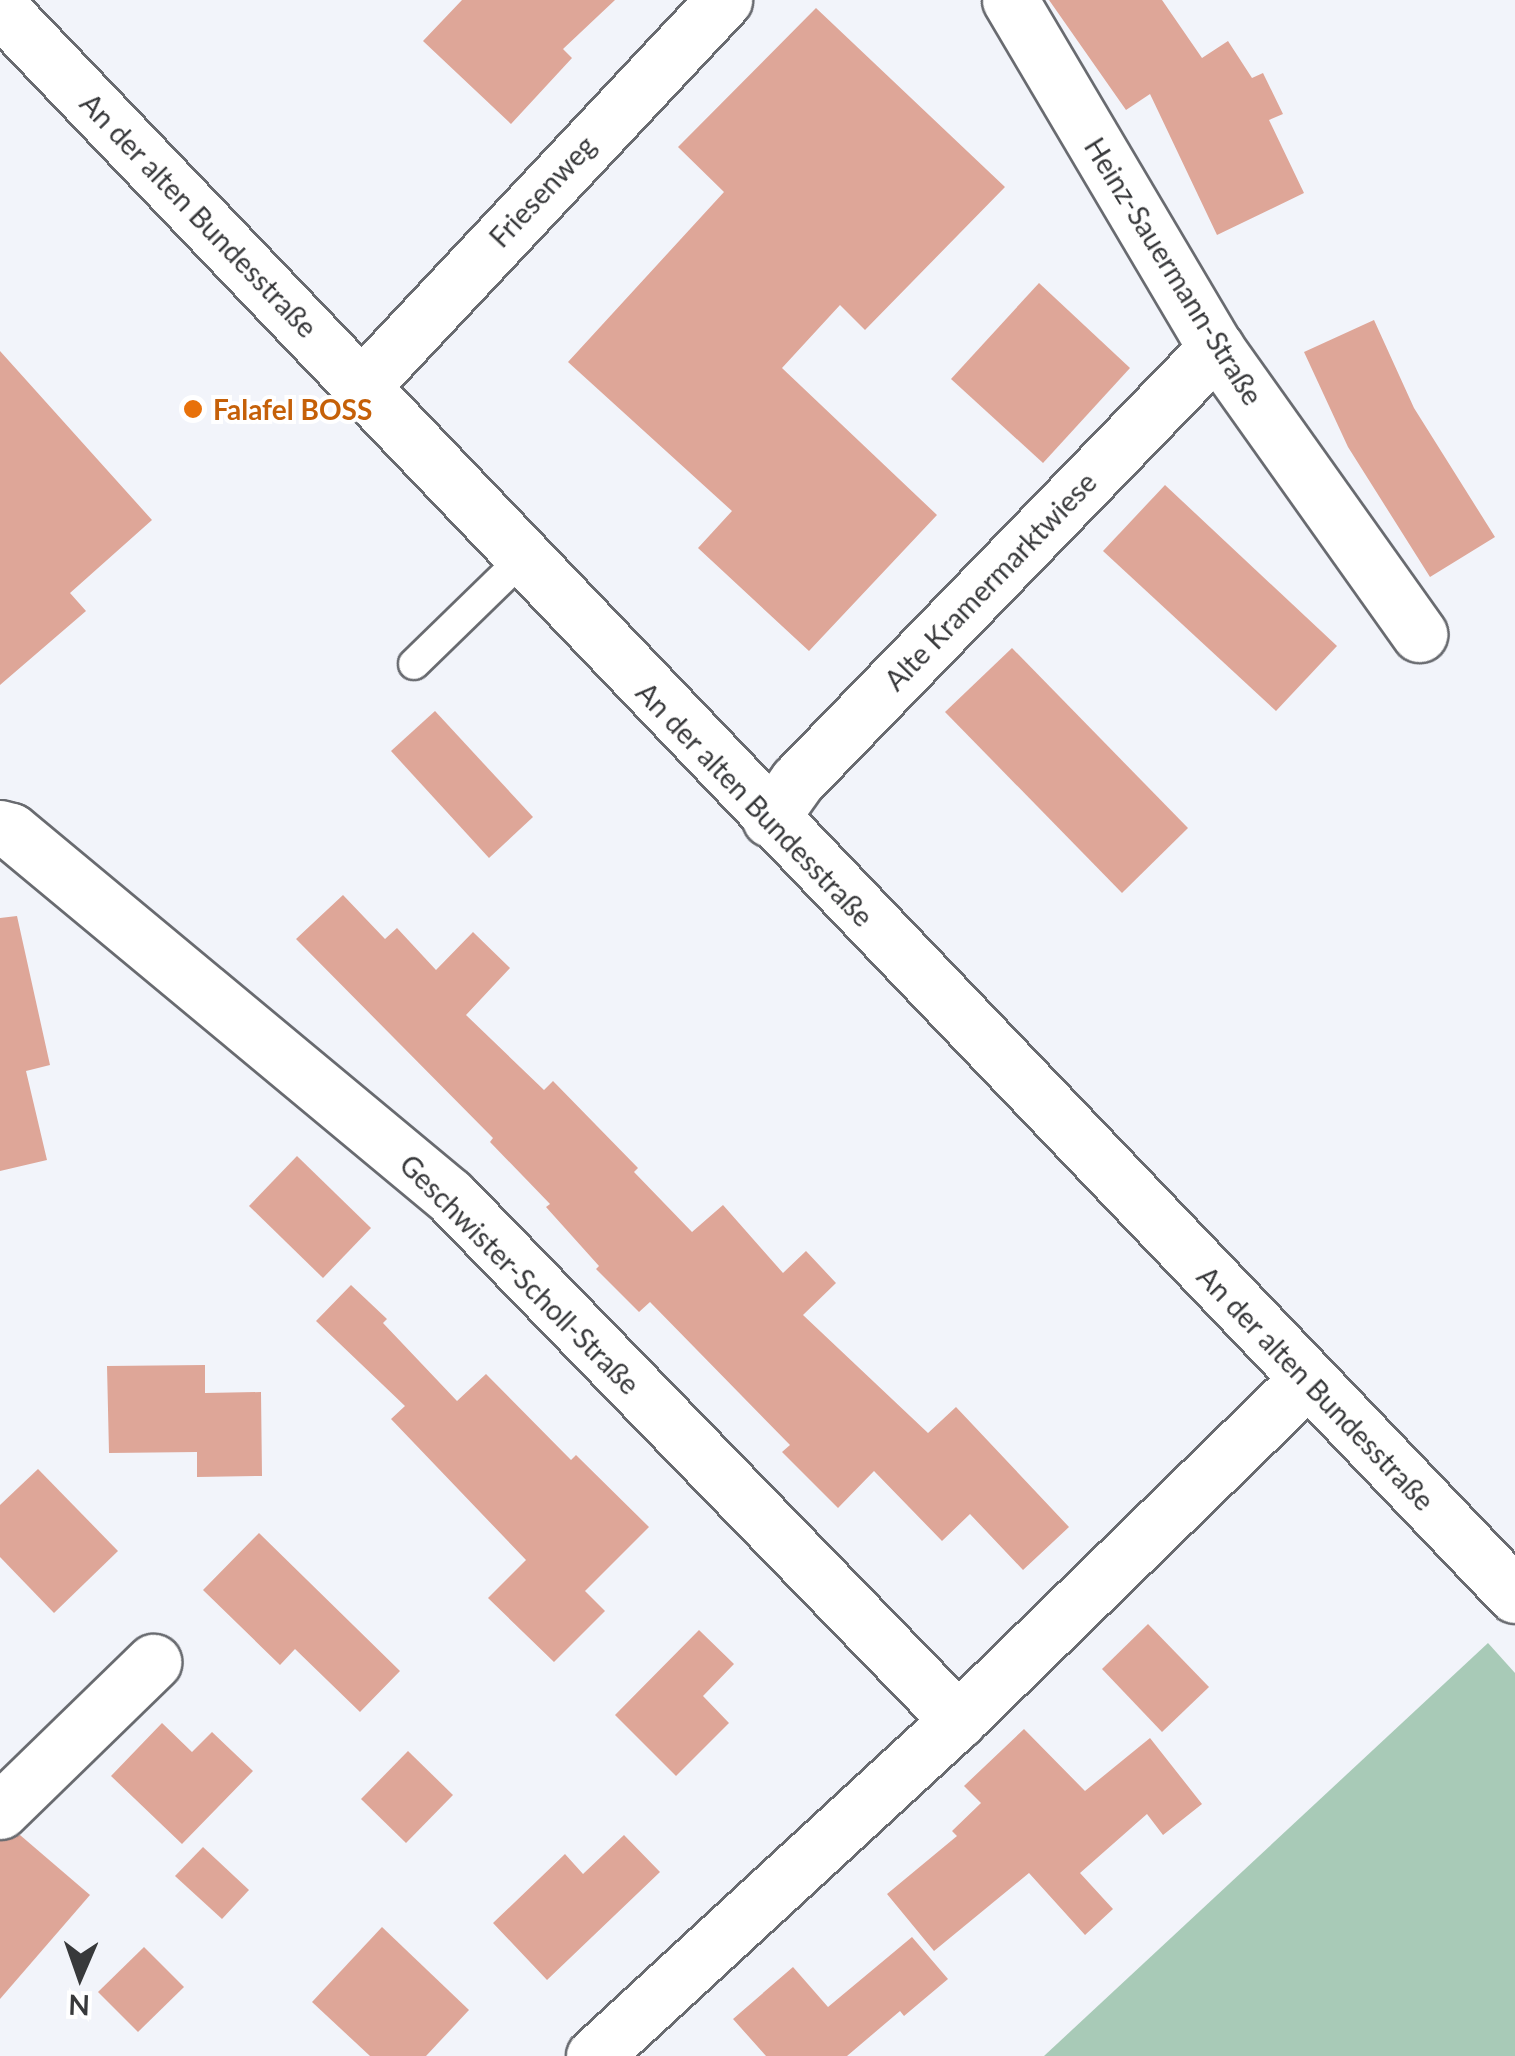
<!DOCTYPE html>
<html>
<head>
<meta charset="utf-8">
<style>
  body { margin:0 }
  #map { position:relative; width:1515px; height:2056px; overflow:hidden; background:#f2f4fa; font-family:Lato,sans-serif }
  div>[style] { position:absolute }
  .green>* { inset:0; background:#a8cab7 }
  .building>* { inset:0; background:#dea698 }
  .roads { filter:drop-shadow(2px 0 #696b70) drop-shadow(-2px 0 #696b70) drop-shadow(0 2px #696b70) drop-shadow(0 -2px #696b70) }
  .lane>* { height:30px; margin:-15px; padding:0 15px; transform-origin:15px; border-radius:15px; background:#fff }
  .street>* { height:55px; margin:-27.5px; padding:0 27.5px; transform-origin:27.5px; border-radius:27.5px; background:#fff }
  .secondary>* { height:55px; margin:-27.5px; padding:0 27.5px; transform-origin:27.5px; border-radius:27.5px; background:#fff }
  .dots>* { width:28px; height:28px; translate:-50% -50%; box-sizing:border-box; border:5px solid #fff; border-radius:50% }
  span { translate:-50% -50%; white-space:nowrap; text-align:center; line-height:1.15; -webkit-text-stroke:8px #fff; paint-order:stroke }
  .street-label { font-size:28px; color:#38393b }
  .food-label { font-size:28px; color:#c56008; font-weight:700 }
  .left { translate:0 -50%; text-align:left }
  .north { position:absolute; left:30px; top:1926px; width:100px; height:100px; -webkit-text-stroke:8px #fff; paint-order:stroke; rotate:182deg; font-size:28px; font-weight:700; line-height:40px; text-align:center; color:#38393b }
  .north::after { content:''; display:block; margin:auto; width:35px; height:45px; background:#38393b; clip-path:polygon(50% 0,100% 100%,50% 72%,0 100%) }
</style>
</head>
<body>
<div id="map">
  <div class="green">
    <div style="clip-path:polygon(1488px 1643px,1515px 1673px,1515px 2056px,1044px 2056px)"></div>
  </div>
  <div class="building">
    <div style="clip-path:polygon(462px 0,615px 0,563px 49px,572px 58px,511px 124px,423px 41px)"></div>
    <div style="clip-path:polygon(1049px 0,1162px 0,1202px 58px,1228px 41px,1252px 78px,1263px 73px,1283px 114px,1269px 120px,1304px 193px,1217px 235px,1150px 94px,1126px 110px)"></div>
    <div style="clip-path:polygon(816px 8px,1005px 187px,865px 330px,840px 305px,782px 368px,937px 515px,809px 651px,698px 548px,732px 511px,568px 362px,724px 192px,678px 147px)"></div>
    <div style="clip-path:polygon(1039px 283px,1130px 368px,1043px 463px,951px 379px)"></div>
    <div style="clip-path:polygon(1374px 320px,1414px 408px,1495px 537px,1430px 577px,1348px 447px,1304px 352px)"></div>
    <div style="clip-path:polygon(0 351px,152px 520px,70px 593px,86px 611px,0 685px)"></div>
    <div style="clip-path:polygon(1165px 485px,1337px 646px,1276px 711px,1103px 551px)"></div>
    <div style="clip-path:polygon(1012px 648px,1188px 828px,1122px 893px,945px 712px)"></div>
    <div style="clip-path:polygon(435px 711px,533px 817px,489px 858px,391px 751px)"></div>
    <div style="clip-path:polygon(343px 895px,385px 939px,397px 928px,436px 970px,473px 932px,510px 968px,466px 1015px,544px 1090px,553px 1081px,638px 1168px,634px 1172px,692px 1232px,723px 1205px,783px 1273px,806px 1251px,836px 1283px,803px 1315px,928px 1433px,956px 1407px,1069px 1527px,1023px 1570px,970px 1514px,942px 1541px,874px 1471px,838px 1508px,782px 1452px,790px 1445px,650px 1302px,639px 1312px,596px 1269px,599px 1266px,546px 1207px,550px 1204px,490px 1142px,493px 1138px,296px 939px)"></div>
    <div style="clip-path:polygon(17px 916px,50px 1065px,26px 1071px,47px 1160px,0 1171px,0 918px)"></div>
    <div style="clip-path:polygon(297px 1156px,371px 1228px,323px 1278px,249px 1206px)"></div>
    <div style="clip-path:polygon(351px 1285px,387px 1319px,383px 1323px,457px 1401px,486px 1374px,571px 1460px,576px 1455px,649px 1527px,585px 1591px,605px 1611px,554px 1662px,488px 1598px,526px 1560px,391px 1419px,405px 1406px,316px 1321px)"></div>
    <div style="clip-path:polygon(205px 1365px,205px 1393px,261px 1392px,262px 1476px,197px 1477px,197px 1452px,109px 1453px,107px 1366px)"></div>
    <div style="clip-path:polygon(38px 1469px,118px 1551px,54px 1613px,0 1557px,0 1505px)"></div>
    <div style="clip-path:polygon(259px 1533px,400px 1671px,360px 1712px,295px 1649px,280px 1665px,203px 1590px)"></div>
    <div style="clip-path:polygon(1148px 1624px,1209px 1687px,1162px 1732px,1102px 1669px)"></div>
    <div style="clip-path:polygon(699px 1630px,734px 1664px,703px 1696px,729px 1723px,676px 1776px,615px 1715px)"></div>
    <div style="clip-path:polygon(162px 1723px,192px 1752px,212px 1732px,253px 1771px,182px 1844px,111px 1776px)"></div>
    <div style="clip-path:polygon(1024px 1729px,1085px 1791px,1150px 1738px,1202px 1804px,1163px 1835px,1147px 1814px,1080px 1873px,1113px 1909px,1085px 1935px,1029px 1873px,934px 1951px,887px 1894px,957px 1836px,952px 1831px,981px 1803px,964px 1786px)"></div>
    <div style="clip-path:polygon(408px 1751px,453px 1795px,406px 1843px,361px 1799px)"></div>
    <div style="clip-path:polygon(20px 1835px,90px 1895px,0 1999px,0 1841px)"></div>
    <div style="clip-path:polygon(624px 1835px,660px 1872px,547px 1980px,493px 1923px,565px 1854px,583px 1874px)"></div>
    <div style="clip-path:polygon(203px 1847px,249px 1890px,222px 1919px,175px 1876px)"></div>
    <div style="clip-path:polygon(382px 1927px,469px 2010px,426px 2056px,370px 2056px,312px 2002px)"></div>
    <div style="clip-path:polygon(912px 1937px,948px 1979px,904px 2016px,900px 2011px,847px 2056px,766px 2056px,733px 2019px,793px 1967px,828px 2007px)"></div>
    <div style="clip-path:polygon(144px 1947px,184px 1987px,138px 2032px,98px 1992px)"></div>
  </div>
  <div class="roads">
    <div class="lane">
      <div style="left:414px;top:664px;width:151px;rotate:-44.2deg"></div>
    </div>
    <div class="street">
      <div style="left:1010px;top:0;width:404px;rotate:59.4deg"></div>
      <div style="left:1216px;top:348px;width:351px;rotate:54.6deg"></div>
      <div style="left:363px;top:385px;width:528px;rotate:-46.84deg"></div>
      <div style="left:770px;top:819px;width:47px;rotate:-54.6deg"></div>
      <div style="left:797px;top:781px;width:603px;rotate:-45.94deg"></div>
      <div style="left:0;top:828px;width:11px;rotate:15deg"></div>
      <div style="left:11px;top:831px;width:571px;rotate:39.74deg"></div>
      <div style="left:450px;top:1196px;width:730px;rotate:45.89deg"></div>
      <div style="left:0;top:1811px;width:214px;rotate:-44.2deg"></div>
      <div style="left:594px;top:2056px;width:495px;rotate:-42.7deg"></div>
      <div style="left:958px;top:1720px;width:489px;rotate:-44.3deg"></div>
    </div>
    <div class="secondary">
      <div style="left:0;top:8px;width:2194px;rotate:46.33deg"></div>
    </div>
  </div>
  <div class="dots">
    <div style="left:193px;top:409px;background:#e8710a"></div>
  </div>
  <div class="street-label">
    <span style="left:542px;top:191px;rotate:-47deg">Friesenweg</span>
    <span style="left:199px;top:215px;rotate:46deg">An der alten Bundesstraße</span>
    <span style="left:1174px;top:271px;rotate:58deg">Heinz-Sauermann-Straße</span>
    <span style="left:990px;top:581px;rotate:-46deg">Alte Kramermarktwiese</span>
    <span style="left:755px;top:804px;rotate:46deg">An der alten Bundesstraße</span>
    <span style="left:520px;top:1274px;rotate:45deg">Geschwister-Scholl-Straße</span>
    <span style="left:1316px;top:1388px;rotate:46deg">An der alten Bundesstraße</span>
  </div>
  <div class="food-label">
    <span class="left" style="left:213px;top:409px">Falafel BOSS</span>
  </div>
  <div class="north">N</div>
</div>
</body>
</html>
